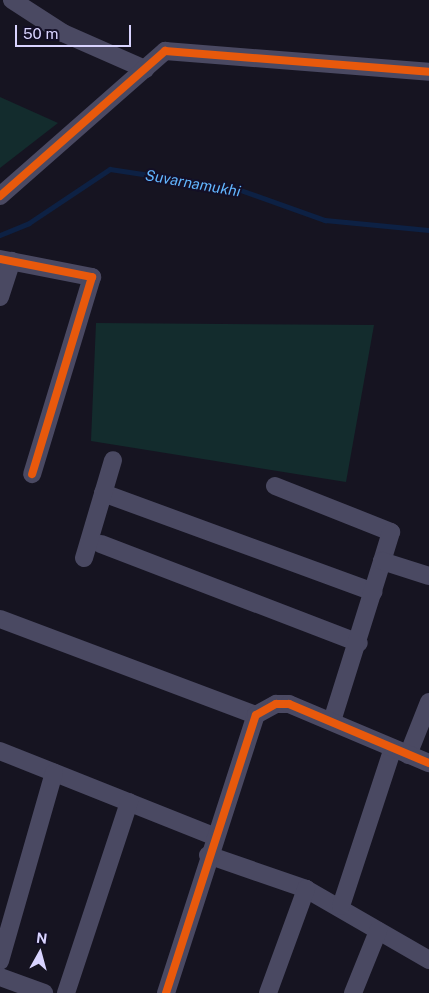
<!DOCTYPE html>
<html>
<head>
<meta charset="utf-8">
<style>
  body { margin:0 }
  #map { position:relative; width:429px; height:993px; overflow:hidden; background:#161421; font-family:"Public Sans",sans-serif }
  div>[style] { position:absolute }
  .green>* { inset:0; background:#132c2d }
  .stream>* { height:4.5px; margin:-2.25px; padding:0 2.25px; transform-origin:2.25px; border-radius:2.25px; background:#0d2144 }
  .minor>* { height:18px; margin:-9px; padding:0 9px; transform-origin:9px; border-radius:9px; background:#4a4962 }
  .cycleway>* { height:8px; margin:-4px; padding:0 4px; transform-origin:4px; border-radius:4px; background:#e8590c }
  span { translate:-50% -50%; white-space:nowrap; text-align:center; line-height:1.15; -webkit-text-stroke:4px #130f26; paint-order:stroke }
  .water-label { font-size:15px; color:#62b6ff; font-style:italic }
  .north { position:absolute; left:15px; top:928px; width:50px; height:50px; -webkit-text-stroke:4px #130f26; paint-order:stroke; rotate:7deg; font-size:14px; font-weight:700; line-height:20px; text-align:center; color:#d9d4ff }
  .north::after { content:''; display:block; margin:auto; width:18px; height:22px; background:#d9d4ff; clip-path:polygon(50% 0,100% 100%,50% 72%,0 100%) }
  .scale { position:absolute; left:15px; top:25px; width:116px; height:22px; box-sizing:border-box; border:2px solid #d9d4ff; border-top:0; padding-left:6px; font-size:15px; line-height:18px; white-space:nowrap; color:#d9d4ff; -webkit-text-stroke:4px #130f26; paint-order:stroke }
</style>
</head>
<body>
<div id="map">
  <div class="green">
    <div style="clip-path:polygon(0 97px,58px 123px,0 168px)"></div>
    <div style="clip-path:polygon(96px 323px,374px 325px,346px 482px,91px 441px)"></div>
  </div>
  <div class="stream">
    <div style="left:0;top:235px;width:31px;rotate:-22deg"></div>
    <div style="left:29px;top:223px;width:97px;rotate:-33.7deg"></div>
    <div style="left:110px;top:169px;width:126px;rotate:8.6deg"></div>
    <div style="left:235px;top:188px;width:96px;rotate:19.6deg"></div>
    <div style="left:325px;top:220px;width:104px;rotate:5.5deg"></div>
  </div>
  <div class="minor">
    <div style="left:12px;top:0;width:61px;rotate:32.9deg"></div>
    <div style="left:63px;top:33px;width:90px;rotate:23.7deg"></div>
    <div style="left:0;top:196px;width:220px;rotate:-41.3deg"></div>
    <div style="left:165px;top:51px;width:265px;rotate:4.5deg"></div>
    <div style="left:0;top:259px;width:94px;rotate:11.1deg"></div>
    <div style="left:92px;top:277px;width:206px;rotate:106.9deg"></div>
    <div style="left:0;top:297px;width:38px;rotate:-72deg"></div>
    <div style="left:275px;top:486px;width:125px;rotate:21.6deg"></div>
    <div style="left:391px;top:532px;width:30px;rotate:107deg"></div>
    <div style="left:103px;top:493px;width:288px;rotate:20.1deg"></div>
    <div style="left:101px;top:544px;width:276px;rotate:21deg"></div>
    <div style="left:84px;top:558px;width:102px;rotate:-73.5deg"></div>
    <div style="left:0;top:619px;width:273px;rotate:20.6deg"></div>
    <div style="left:332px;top:721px;width:168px;rotate:-72.6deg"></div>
    <div style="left:382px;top:561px;width:49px;rotate:17.7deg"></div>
    <div style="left:0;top:751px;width:230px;rotate:21.7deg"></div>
    <div style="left:408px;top:755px;width:57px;rotate:-68.4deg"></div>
    <div style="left:208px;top:855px;width:104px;rotate:19.1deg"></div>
    <div style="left:306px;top:889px;width:142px;rotate:30deg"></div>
    <div style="left:341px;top:906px;width:166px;rotate:-71.8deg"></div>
    <div style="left:0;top:961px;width:196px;rotate:-74deg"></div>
    <div style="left:0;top:977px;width:47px;rotate:20deg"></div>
    <div style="left:66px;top:993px;width:201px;rotate:-71.7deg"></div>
    <div style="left:166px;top:993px;width:292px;rotate:-72.1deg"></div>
    <div style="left:256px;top:715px;width:23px;rotate:-29deg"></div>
    <div style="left:276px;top:704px;width:13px"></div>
    <div style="left:289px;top:704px;width:152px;rotate:22.9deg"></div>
    <div style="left:268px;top:993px;width:111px;rotate:-69.9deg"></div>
    <div style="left:353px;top:993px;width:67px;rotate:-68deg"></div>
  </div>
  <div class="cycleway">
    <div style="left:0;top:196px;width:220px;rotate:-41.3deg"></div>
    <div style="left:165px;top:51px;width:265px;rotate:4.5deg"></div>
    <div style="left:0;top:259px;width:94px;rotate:11.1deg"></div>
    <div style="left:92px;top:277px;width:206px;rotate:106.9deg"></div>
    <div style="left:166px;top:993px;width:292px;rotate:-72.1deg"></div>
    <div style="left:256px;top:715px;width:23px;rotate:-29deg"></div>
    <div style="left:276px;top:704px;width:13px"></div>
    <div style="left:289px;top:704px;width:152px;rotate:22.9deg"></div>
  </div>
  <div class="water-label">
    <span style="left:193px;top:183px;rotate:10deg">Suvarnamukhi</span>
  </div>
  <div class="north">N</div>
  <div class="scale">50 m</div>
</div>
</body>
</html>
